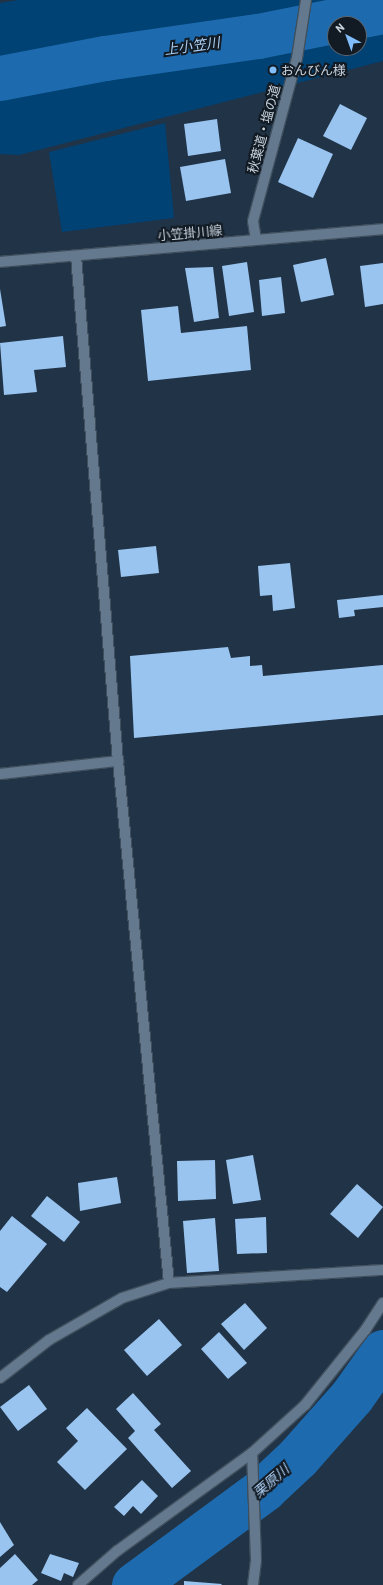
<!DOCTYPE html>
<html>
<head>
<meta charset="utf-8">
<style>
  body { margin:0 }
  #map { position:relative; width:383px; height:1585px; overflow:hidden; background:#213346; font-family:Barlow,"Noto Sans JP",sans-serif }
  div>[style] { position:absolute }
  .green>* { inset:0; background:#004274 }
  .river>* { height:45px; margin:-22.5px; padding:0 22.5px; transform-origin:22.5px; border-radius:22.5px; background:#1d6bae }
  .building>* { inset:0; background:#99c4f0 }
  .roads { filter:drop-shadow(1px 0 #3f4f5d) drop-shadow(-1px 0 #3f4f5d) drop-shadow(0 1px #3f4f5d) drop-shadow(0 -1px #3f4f5d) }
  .service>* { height:10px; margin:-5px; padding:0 5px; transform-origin:5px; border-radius:5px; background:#64798e }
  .minor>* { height:10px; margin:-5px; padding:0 5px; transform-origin:5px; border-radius:5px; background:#64798e }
  .secondary>* { height:10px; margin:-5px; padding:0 5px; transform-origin:5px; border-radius:5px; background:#64798e }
  .dots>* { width:11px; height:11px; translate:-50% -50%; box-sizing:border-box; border:2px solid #121a23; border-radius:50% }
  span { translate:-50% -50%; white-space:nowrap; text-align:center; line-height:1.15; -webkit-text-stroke:4px #121a23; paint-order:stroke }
  .poi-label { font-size:13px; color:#c9d4df }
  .left { translate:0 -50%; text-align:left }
  .street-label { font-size:13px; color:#c9d4df }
  .water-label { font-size:14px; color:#abcef2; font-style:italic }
  .north { position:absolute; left:327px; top:16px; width:40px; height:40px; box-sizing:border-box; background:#121a23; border:1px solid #5b646e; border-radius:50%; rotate:319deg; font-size:11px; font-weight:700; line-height:16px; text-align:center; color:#c9d4df }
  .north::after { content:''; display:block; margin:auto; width:14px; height:18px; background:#80bdfa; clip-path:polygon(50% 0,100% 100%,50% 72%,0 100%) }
</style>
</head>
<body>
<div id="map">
  <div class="green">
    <div style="clip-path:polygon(evenodd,18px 0,383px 0,383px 61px,19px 155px,0 154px,0 3px,18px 0,335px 24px,359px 24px,359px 48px,335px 48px,335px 24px)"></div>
    <div style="clip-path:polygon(165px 123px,174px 218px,62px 232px,49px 152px)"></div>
  </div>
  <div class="river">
    <div style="left:0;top:78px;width:107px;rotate:-10.8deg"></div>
    <div style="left:105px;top:58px;width:155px;rotate:-8.2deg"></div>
    <div style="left:258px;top:36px;width:127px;rotate:-11.3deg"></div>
    <div style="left:134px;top:1585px;width:162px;rotate:-36.4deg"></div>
    <div style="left:264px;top:1489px;width:47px;rotate:-43.3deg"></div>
    <div style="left:298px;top:1457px;width:81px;rotate:-48.5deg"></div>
    <div style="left:352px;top:1396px;width:54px;rotate:-54.8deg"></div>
  </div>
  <div class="building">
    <div style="clip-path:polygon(340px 104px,367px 118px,351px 150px,323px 136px)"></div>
    <div style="clip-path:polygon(217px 119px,221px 151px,188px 156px,184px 124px)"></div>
    <div style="clip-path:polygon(298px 138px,333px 154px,313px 198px,278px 182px)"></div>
    <div style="clip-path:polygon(225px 159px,231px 193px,186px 201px,180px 167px)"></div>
    <div style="clip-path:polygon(326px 258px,334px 295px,301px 302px,293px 265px)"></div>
    <div style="clip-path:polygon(247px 262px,254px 312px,229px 316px,222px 266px)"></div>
    <div style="clip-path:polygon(383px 263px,383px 304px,365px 307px,360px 266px)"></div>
    <div style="clip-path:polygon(213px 267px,219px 318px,194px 322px,185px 268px)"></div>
    <div style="clip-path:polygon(281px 277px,285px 313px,262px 316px,259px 280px)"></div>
    <div style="clip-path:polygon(0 289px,6px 326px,0 327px)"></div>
    <div style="clip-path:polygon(178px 306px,181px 333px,247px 326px,251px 370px,148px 381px,141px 310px)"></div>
    <div style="clip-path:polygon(63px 336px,66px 367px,34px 370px,37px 392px,4px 395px,0 343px)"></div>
    <div style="clip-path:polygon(156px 546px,159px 573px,121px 577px,118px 550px)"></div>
    <div style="clip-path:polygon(290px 563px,295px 608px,273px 611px,272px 595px,260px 596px,258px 566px)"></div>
    <div style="clip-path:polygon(383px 595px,383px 607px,354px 610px,355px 616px,339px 618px,337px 600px)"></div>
    <div style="clip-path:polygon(228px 647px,231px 658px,250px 656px,250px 666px,262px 665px,263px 676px,383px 665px,383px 715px,134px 738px,130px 656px)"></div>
    <div style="clip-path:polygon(253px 1155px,261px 1200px,233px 1204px,226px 1160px)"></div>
    <div style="clip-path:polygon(215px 1160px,216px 1199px,178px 1201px,177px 1161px)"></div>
    <div style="clip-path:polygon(117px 1177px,121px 1203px,80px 1211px,78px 1183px)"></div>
    <div style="clip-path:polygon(357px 1184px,383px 1207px,358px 1238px,330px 1214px)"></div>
    <div style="clip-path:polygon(47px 1196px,80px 1222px,64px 1242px,31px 1216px)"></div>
    <div style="clip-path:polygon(12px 1216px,47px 1244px,7px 1292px,0 1287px,0 1231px)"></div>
    <div style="clip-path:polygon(266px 1217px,267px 1253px,237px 1254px,235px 1219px)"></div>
    <div style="clip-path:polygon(215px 1218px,219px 1271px,187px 1273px,183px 1221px)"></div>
    <div style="clip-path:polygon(245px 1303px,267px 1328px,244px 1350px,221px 1324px)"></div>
    <div style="clip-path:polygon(159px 1319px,182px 1345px,147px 1376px,124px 1350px)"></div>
    <div style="clip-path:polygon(219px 1332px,247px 1363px,228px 1379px,201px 1349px)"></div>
    <div style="clip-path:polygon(29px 1385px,47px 1409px,18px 1431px,0 1407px)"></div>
    <div style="clip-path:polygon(133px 1393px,161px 1424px,154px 1430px,191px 1471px,172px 1488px,128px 1438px,135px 1431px,116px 1409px)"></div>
    <div style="clip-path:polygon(87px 1408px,127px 1449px,85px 1490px,57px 1462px,78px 1441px,66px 1428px)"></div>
    <div style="clip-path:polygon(142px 1480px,158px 1496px,141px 1514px,133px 1506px,124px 1516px,114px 1507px)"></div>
    <div style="clip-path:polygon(0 1522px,14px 1545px,0 1557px)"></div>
    <div style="clip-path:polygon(15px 1554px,38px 1580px,32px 1585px,0 1585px,0 1568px)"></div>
    <div style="clip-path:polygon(50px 1554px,79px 1563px,73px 1577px,64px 1573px,61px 1581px,41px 1573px)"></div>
    <div style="clip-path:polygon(184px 1581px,222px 1584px,221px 1585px,184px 1585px)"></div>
  </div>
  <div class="roads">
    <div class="service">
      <div style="left:0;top:774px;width:119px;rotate:-6.3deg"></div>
      <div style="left:78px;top:1585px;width:52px;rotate:-41.1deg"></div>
      <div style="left:117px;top:1551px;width:167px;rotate:-36deg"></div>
    </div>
    <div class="minor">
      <div style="left:256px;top:240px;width:19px;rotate:-99deg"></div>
      <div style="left:253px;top:221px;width:169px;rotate:-74.9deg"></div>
      <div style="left:297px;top:58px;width:59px;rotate:-81.2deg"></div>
      <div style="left:76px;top:256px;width:507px;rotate:85.25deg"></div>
      <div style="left:118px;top:761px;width:524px;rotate:84.42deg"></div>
      <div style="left:0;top:1378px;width:62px;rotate:-37.8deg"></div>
      <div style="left:49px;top:1340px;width:84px;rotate:-29.9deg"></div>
      <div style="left:122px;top:1298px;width:49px;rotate:-17.7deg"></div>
      <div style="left:169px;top:1283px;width:214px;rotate:-3.5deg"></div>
      <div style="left:253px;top:1585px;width:25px;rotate:-83deg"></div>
      <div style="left:256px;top:1560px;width:107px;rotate:-92.1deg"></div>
      <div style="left:252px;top:1453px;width:72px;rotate:-42.2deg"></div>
      <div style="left:305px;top:1405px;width:97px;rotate:-51.2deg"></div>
      <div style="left:366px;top:1329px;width:31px;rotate:-57deg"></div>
    </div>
    <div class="secondary">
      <div style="left:0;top:262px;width:384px;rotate:-4.9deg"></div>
    </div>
  </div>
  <div class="dots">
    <div style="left:273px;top:70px;background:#80bdfa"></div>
  </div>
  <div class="poi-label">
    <span class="left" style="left:281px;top:70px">おんびん様</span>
  </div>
  <div class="street-label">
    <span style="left:264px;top:129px;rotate:-75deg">秋葉道・塩の道</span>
    <span style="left:190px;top:233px;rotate:-5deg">小笠掛川線</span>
  </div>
  <div class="water-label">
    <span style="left:192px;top:46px;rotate:-8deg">上小笠川</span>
    <span style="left:271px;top:1481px;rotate:-41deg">栗原川</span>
  </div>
  <div class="north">N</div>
</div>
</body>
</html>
